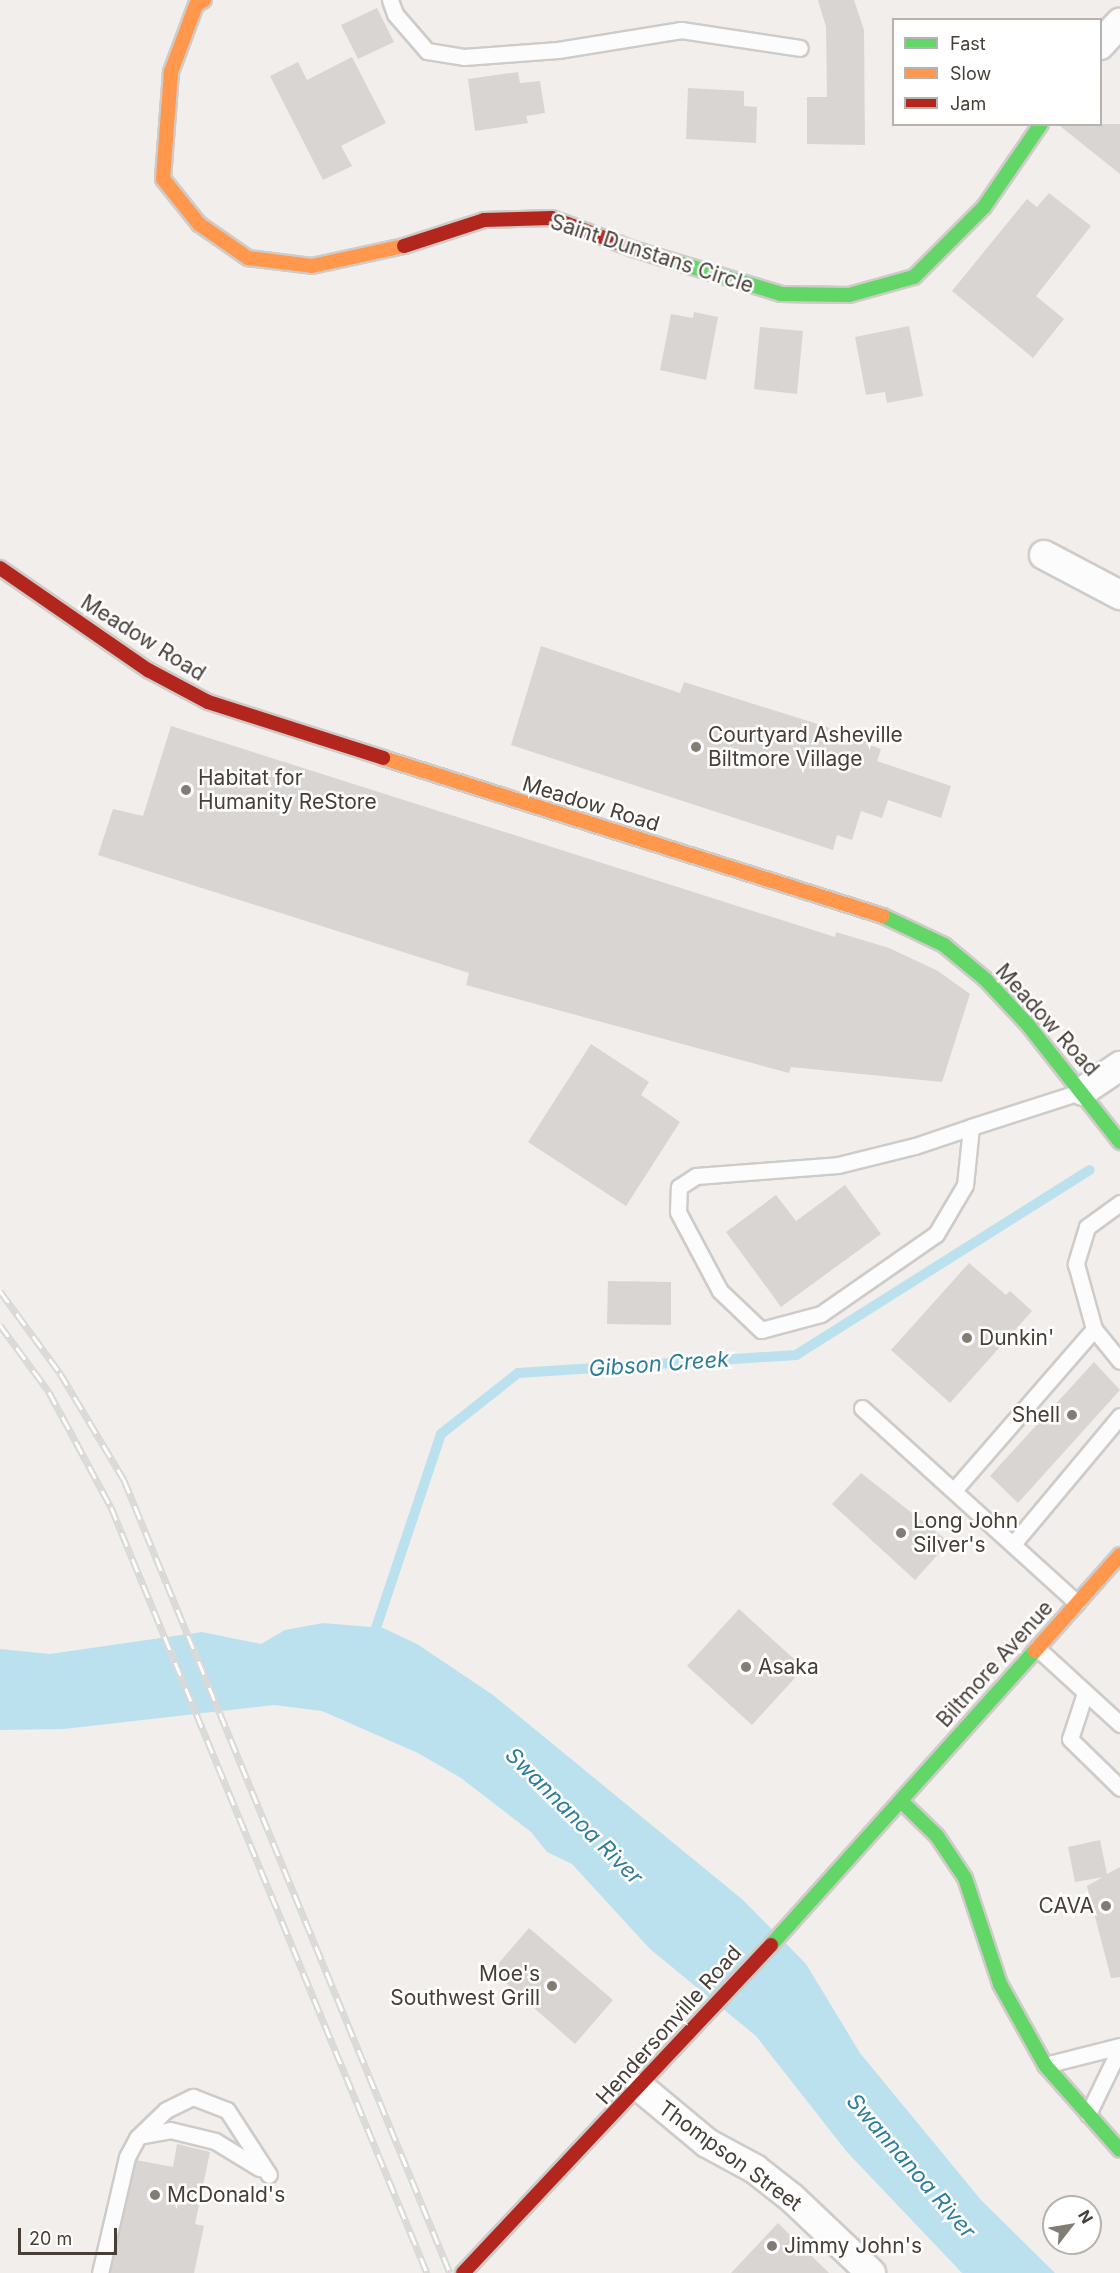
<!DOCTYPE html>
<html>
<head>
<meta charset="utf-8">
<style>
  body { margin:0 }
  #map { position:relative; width:1120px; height:2273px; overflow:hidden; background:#f1eeeb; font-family:Inter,sans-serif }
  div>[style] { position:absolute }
  .water>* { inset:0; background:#bce1ee }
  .stream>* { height:10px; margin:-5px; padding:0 5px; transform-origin:5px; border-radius:5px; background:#bce1ee }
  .building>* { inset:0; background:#d9d5d2 }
  .roads { filter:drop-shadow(2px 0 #cfcbc8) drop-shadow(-2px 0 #cfcbc8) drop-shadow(0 2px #cfcbc8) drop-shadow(0 -2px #cfcbc8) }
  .lane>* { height:15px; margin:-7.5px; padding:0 7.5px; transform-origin:7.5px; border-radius:7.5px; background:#fdfcfc }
  .street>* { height:28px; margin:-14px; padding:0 14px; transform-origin:14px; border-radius:14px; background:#fdfcfc }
  .fast>* { height:14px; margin:-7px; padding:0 7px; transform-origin:7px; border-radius:7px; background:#63d668 }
  .slow>* { height:14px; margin:-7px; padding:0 7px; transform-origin:7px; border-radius:7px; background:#ff974d }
  .jam>* { height:14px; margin:-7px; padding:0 7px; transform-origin:7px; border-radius:7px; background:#b3261e }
  .rail>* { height:7px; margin-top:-3.5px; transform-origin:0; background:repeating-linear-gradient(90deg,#fff 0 14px,#d9d9d8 0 28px); box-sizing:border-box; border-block:2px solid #d9d9d8 }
  .dots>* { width:16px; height:16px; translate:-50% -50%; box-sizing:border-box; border:3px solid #fff; border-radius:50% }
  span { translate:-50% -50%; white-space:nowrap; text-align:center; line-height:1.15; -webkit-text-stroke:5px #fff; paint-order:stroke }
  .street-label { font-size:21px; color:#473e36 }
  .poi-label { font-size:21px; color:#473e36 }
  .left { translate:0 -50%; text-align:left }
  .right { translate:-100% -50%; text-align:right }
  .water-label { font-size:22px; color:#2c7c9a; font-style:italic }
  .legend { position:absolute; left:892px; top:18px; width:210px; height:108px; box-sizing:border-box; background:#fff; border:2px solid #b5b2af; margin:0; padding:8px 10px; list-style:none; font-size:18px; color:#473e36 }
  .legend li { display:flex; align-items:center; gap:12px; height:30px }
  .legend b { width:30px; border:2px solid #b5b2af }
  .north { position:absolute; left:1042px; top:2195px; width:60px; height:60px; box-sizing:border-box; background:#fff; border:2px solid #b5b2af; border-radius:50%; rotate:59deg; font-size:16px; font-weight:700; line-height:24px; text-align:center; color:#473e36 }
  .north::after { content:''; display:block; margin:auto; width:21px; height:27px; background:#827c75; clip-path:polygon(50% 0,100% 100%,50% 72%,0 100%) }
  .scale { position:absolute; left:18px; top:2228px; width:99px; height:27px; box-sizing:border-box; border:3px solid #473e36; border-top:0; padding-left:8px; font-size:18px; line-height:21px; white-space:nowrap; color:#473e36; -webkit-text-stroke:4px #fff; paint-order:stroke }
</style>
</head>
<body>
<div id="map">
  <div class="water">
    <div style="clip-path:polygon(323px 1623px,383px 1628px,417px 1644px,493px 1695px,743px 1900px,806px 1964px,860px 2053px,981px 2200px,1055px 2273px,962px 2273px,847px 2152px,756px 2036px,650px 1949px,572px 1864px,547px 1852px,531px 1832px,461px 1778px,418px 1753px,322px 1711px,274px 1705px,64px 1729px,0 1730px,0 1649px,50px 1654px,202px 1632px,261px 1644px,285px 1630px)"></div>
  </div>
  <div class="stream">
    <div style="left:372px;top:1640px;width:217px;rotate:-71.5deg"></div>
    <div style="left:441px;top:1434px;width:98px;rotate:-38.4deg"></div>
    <div style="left:518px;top:1373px;width:279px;rotate:-3.7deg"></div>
    <div style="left:796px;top:1355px;width:347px;rotate:-32.2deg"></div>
  </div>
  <div class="building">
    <div style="clip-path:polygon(818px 0,854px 0,864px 30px,865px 145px,807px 144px,807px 97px,827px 97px,826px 27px)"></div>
    <div style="clip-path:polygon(377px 8px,394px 42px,358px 59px,341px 25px)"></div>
    <div style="clip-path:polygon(352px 57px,386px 123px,341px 146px,352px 166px,323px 180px,270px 76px,298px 62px,307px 80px)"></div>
    <div style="clip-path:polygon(518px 72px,520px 83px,540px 81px,545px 113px,526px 116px,528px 123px,475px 131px,468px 79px)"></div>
    <div style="clip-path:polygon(688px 88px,744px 91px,744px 106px,757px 107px,756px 143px,686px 139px)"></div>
    <div style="clip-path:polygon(1060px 124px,1120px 124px,1120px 174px,1060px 126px)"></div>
    <div style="clip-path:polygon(1049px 193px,1091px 226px,1036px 296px,1064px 319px,1033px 358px,952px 291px,1027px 199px,1037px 207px)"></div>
    <div style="clip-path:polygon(694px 312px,718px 317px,706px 380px,660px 370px,671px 314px,693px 318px)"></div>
    <div style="clip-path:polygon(909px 326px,923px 396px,887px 403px,885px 392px,866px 395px,855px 337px)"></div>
    <div style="clip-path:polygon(760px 327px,803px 331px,797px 394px,754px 389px)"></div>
    <div style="clip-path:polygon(541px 646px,680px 693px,684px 682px,868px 740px,867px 744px,881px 749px,877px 761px,951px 786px,941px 818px,888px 800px,882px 818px,861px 811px,852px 840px,837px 835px,833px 850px,511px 745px)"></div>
    <div style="clip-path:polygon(171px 726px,835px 937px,836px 932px,889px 948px,938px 971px,970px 994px,942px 1082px,791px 1067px,789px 1073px,466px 985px,469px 973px,98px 855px,113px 809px,143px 816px)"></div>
    <div style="clip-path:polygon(591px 1044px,649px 1082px,641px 1095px,680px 1122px,626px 1206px,528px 1142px)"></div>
    <div style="clip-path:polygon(845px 1185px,881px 1234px,781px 1307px,726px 1232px,776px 1195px,796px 1221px)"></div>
    <div style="clip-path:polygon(969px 1263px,1006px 1295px,1010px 1291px,1032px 1311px,950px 1403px,891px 1350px)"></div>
    <div style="clip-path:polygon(608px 1281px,671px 1282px,671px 1325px,607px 1324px)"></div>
    <div style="clip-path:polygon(1094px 1362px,1120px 1390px,1018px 1503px,990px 1476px)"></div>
    <div style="clip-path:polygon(861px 1473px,949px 1542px,915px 1580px,832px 1504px)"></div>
    <div style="clip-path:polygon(739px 1609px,804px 1668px,752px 1725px,687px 1666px)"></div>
    <div style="clip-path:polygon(1100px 1840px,1107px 1874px,1120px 1867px,1120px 1977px,1111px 1978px,1087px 1886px,1103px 1877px,1075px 1882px,1068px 1847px)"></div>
    <div style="clip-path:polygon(529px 1928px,613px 2000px,575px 2044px,492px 1971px)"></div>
    <div style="clip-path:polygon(177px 2144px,210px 2152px,195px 2224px,204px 2226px,194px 2273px,110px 2273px,136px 2160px,173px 2167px)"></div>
    <div style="clip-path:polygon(778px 2223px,829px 2273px,731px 2273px)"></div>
  </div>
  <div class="roads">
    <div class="lane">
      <div style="left:390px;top:0;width:15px;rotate:70deg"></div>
      <div style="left:395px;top:14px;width:49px;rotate:49.1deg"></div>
      <div style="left:427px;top:51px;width:37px;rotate:9deg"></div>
      <div style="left:464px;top:57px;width:94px;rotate:-4.3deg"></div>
      <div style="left:558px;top:50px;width:125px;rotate:-9.2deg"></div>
      <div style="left:681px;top:30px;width:120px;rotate:8.6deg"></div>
      <div style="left:971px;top:1127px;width:58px;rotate:95.9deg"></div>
      <div style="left:965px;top:1185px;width:57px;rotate:120.6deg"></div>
      <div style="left:936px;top:1234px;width:140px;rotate:145.2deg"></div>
      <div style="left:821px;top:1314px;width:62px;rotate:165.1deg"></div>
      <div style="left:761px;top:1330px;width:57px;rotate:-136.4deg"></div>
      <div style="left:720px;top:1291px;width:89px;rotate:-118deg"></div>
      <div style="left:678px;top:1212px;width:25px;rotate:-88deg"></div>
      <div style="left:679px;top:1187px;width:20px;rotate:-33deg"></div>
      <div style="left:696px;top:1176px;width:142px;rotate:-4.4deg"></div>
      <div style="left:838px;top:1165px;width:79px;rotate:-13.9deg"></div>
      <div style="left:915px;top:1146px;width:59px;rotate:-18.7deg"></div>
      <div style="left:971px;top:1127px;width:118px;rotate:-17.8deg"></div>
      <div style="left:1120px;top:1203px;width:41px;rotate:144deg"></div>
      <div style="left:1087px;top:1227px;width:39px;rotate:107deg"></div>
      <div style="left:1076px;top:1264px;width:67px;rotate:74.5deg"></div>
      <div style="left:1094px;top:1329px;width:41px;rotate:50.9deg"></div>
      <div style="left:862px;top:1408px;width:290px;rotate:42.2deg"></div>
      <div style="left:955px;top:1489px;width:212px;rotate:-49deg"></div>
      <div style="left:1013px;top:1544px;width:167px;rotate:-50.1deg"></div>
      <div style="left:1037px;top:1648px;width:113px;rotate:42.5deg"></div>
      <div style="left:1085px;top:1693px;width:48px;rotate:108.1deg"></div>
      <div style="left:1070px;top:1739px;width:70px;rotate:44.4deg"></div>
      <div style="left:1045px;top:2065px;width:77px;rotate:-14.2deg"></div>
      <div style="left:1088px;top:2114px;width:73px;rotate:-64.1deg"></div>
      <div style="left:143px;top:2135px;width:27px;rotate:-10deg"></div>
      <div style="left:170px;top:2130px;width:46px;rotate:13.7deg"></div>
      <div style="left:215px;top:2141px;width:52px;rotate:31.5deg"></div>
      <div style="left:100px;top:2273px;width:119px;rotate:-76.9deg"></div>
      <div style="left:127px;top:2157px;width:21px;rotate:-62deg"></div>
      <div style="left:137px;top:2138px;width:40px;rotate:-44deg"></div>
      <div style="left:166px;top:2110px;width:30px;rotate:-26deg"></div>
      <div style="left:193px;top:2097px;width:36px;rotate:21deg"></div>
      <div style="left:227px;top:2110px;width:77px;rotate:57.1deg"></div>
    </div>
    <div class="street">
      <div style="left:1100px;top:45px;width:30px;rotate:-48deg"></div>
      <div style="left:1044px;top:555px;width:86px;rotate:27.8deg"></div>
      <div style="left:1083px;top:1091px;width:45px;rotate:-34deg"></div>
      <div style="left:641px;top:2088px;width:86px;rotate:39.8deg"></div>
      <div style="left:707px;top:2143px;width:55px;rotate:28.4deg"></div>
      <div style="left:755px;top:2169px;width:47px;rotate:38.1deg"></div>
      <div style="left:792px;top:2198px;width:109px;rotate:43.5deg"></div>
    </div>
    <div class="fast">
      <div style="left:633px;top:249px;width:155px;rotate:16.9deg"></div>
      <div style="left:781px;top:294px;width:68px;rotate:0.8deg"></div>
      <div style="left:849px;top:295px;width:67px;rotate:-15.5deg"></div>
      <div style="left:914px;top:277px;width:99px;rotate:-45deg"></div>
      <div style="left:984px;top:207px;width:101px;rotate:-55.5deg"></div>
      <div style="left:883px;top:916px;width:68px;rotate:25.4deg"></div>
      <div style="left:944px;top:945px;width:55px;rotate:39.8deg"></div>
      <div style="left:986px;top:980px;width:62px;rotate:47deg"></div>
      <div style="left:1028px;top:1025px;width:149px;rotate:51.8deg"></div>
      <div style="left:901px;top:1801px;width:50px;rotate:44.2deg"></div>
      <div style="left:937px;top:1836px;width:50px;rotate:56.3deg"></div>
      <div style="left:965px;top:1878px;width:112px;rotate:71.7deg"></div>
      <div style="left:1000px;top:1984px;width:93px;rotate:60.9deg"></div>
      <div style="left:1045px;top:2065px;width:113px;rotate:48.6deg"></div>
      <div style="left:771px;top:1945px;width:395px;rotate:-48.1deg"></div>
    </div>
    <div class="slow">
      <div style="left:204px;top:0;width:9px;rotate:148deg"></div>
      <div style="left:196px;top:5px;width:72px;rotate:110.5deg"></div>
      <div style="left:171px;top:72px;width:107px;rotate:94.3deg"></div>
      <div style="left:163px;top:179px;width:58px;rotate:51.3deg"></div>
      <div style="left:199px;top:224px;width:60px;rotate:34.8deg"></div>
      <div style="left:248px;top:258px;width:64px;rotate:7.1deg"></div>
      <div style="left:312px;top:266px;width:94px;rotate:-12.3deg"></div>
      <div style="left:383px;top:758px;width:524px;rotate:17.54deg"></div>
      <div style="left:1035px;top:1651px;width:128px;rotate:-48.5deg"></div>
    </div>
    <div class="jam">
      <div style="left:404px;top:246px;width:84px;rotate:-18deg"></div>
      <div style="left:484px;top:220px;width:68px;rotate:-1.7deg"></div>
      <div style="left:552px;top:218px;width:87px;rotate:20.9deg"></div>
      <div style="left:0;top:568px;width:180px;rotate:34.6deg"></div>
      <div style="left:148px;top:670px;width:68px;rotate:28.1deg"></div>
      <div style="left:208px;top:702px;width:184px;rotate:17.7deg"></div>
      <div style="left:463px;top:2273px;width:450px;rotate:-46.8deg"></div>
    </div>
  </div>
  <div class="rail">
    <div style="left:0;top:1291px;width:102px;rotate:53.8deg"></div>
    <div style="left:60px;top:1373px;width:125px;rotate:59.1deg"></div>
    <div style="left:124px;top:1480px;width:857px;rotate:67.65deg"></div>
    <div style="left:0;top:1325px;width:83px;rotate:53.8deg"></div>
    <div style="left:49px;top:1392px;width:131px;rotate:61.7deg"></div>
    <div style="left:111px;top:1507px;width:829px;rotate:67.58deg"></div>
  </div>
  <div class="dots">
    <div style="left:696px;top:747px;background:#827c75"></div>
    <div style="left:186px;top:790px;background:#827c75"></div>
    <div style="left:967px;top:1338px;background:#827c75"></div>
    <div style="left:1072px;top:1415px;background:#827c75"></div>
    <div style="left:901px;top:1533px;background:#827c75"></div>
    <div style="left:746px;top:1667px;background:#827c75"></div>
    <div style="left:1106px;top:1906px;background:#827c75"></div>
    <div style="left:552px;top:1986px;background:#827c75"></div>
    <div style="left:155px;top:2195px;background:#827c75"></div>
    <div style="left:772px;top:2246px;background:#827c75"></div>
  </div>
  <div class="street-label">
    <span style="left:652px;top:254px;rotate:18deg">Saint Dunstans Circle</span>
    <span style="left:143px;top:638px;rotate:32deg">Meadow Road</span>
    <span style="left:591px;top:804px;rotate:17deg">Meadow Road</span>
    <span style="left:1047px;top:1020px;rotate:48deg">Meadow Road</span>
    <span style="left:995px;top:1664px;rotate:-48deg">Biltmore Avenue</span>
    <span style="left:669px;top:2025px;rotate:-48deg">Hendersonville Road</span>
    <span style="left:730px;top:2156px;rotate:36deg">Thompson Street</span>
  </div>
  <div class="poi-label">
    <span class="left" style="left:708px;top:747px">Courtyard Asheville<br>Biltmore Village</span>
    <span class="left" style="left:198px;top:790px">Habitat for<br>Humanity ReStore</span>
    <span class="left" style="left:979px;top:1338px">Dunkin'</span>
    <span class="right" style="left:1060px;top:1415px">Shell</span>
    <span class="left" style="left:913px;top:1533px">Long John<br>Silver's</span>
    <span class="left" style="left:758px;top:1667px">Asaka</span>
    <span class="right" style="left:1094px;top:1906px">CAVA</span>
    <span class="right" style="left:540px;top:1986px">Moe's<br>Southwest Grill</span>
    <span class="left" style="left:167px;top:2195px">McDonald's</span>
    <span class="left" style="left:784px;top:2246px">Jimmy John's</span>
  </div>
  <div class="water-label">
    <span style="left:659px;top:1364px;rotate:-4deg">Gibson Creek</span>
    <span style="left:574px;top:1816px;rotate:45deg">Swannanoa River</span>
    <span style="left:911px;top:2166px;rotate:49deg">Swannanoa River</span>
  </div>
  <ul class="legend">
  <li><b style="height:8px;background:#63d668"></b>Fast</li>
  <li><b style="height:8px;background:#ff974d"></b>Slow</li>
  <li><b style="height:8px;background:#b3261e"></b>Jam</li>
  </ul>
  <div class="north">N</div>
  <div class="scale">20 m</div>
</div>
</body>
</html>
